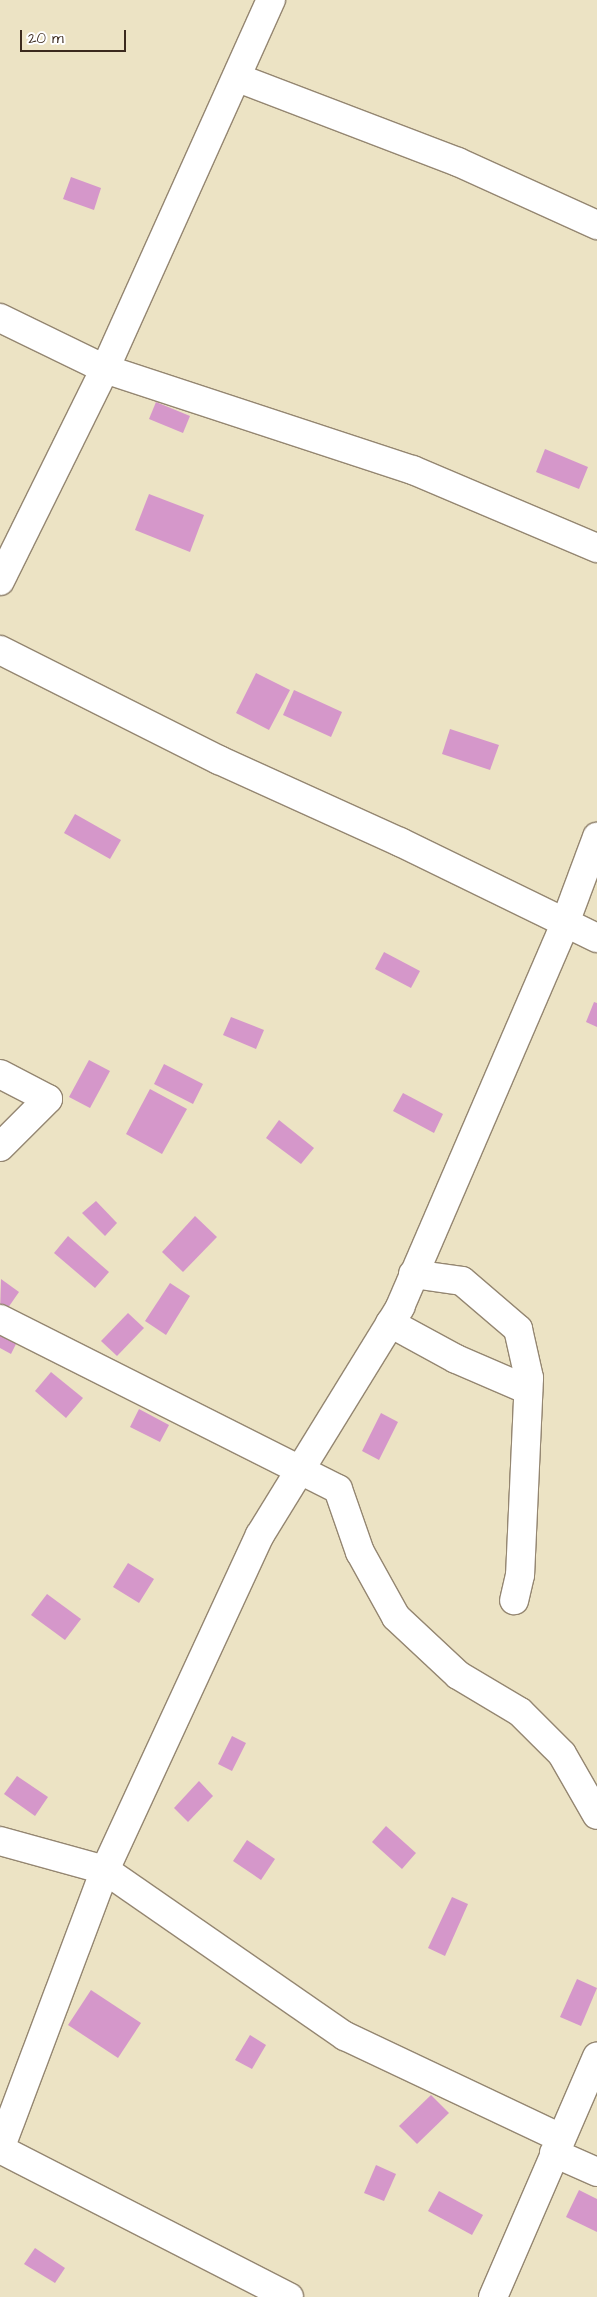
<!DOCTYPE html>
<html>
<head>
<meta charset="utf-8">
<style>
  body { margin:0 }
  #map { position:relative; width:597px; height:2297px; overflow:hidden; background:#ece3c4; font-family:"Architects Daughter",sans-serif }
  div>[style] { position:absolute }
  .building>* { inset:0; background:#d597ca }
  .roads { filter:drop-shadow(1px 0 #948671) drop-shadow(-1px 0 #948671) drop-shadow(0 1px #948671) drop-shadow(0 -1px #948671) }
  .minor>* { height:28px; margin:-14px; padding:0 14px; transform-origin:14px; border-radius:14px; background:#fff }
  span { translate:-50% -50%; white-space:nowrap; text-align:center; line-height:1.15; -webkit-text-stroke:4.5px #fff; paint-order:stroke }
  .scale { position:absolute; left:20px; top:30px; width:106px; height:22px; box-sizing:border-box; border:2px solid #3b2a1e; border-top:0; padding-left:6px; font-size:15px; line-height:18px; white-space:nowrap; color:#3b2a1e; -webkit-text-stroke:4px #fff; paint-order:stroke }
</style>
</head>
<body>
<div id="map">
  <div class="building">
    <div style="clip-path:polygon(71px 177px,101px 188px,94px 210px,63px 199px)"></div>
    <div style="clip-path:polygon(156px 402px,190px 416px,183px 433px,149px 419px)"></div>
    <div style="clip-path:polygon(545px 449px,588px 467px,579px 489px,536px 472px)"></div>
    <div style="clip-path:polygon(149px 494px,204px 515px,190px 552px,135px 530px)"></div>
    <div style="clip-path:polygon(256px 673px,290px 690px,269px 730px,236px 713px)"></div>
    <div style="clip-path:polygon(294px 690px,342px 712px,331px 737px,283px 715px)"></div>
    <div style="clip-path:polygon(450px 729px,499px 745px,490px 770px,442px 754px)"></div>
    <div style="clip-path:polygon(75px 814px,121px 840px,110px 859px,64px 833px)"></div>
    <div style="clip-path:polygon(384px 952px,420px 971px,411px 988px,375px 969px)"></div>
    <div style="clip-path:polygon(594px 1002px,597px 1003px,597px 1027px,586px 1022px)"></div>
    <div style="clip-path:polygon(231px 1017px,264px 1030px,256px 1049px,223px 1035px)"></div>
    <div style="clip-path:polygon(89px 1060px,110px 1071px,90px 1108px,69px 1097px)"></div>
    <div style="clip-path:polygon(164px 1064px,203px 1084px,193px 1104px,154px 1084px)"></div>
    <div style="clip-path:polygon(150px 1089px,187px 1109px,162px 1154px,126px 1134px)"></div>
    <div style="clip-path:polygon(403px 1093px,443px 1114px,434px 1133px,393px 1111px)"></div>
    <div style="clip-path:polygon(279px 1120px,314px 1148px,301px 1164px,266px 1138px)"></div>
    <div style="clip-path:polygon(96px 1201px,117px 1223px,105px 1236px,82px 1213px)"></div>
    <div style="clip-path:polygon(195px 1216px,217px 1237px,183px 1272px,162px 1252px)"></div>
    <div style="clip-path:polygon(68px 1236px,109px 1272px,95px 1288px,54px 1253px)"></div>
    <div style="clip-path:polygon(1px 1279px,19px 1292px,3px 1315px,0 1313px)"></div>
    <div style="clip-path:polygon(170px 1283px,190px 1296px,166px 1335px,145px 1321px)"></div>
    <div style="clip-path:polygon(128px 1313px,144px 1328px,117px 1356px,101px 1341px)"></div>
    <div style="clip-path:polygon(0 1331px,18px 1340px,11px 1354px,0 1348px)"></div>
    <div style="clip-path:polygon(51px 1372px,83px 1398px,66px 1418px,35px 1391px)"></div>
    <div style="clip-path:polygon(139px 1409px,169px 1425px,160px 1442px,130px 1427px)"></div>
    <div style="clip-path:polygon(381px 1413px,398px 1422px,379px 1460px,362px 1451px)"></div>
    <div style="clip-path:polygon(128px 1563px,154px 1579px,139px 1603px,113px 1587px)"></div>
    <div style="clip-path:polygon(47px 1594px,81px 1619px,65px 1640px,31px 1615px)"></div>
    <div style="clip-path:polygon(232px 1736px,246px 1743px,232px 1771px,218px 1764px)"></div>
    <div style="clip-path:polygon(17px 1776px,48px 1797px,35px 1816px,4px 1794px)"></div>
    <div style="clip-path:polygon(199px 1781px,213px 1796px,188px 1822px,174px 1808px)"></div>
    <div style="clip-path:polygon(386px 1826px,416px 1853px,402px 1869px,372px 1842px)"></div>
    <div style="clip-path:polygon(247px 1840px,275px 1859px,261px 1880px,233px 1861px)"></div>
    <div style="clip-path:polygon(452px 1897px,468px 1904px,445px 1956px,428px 1948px)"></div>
    <div style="clip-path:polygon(577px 1979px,597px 1988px,581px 2026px,560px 2017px)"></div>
    <div style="clip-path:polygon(91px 1990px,141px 2023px,118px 2058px,68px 2025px)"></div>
    <div style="clip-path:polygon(250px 2035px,266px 2045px,252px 2069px,235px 2060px)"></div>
    <div style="clip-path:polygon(431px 2095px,449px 2113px,417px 2144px,399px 2126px)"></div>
    <div style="clip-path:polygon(376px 2165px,396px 2174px,384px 2201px,364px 2193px)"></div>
    <div style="clip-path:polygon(579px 2190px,597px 2199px,597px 2232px,566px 2217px)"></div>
    <div style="clip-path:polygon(439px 2191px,483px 2215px,472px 2235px,428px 2211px)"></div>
    <div style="clip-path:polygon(35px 2248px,65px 2268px,55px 2283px,24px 2264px)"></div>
  </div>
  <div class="roads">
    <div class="minor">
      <div style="left:238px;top:78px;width:235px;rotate:20.9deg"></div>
      <div style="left:458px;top:162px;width:153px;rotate:24.4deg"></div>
      <div style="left:0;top:318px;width:117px;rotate:25.9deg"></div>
      <div style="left:105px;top:369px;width:324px;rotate:18.2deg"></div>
      <div style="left:413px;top:470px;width:200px;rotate:23deg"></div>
      <div style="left:0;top:581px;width:237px;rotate:-63.7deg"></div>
      <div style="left:105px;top:369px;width:405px;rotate:-65.8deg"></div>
      <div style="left:0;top:650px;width:245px;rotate:26.7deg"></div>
      <div style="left:219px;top:760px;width:199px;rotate:24.4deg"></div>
      <div style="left:400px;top:842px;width:219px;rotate:26deg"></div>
      <div style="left:0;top:1074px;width:54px;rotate:27.5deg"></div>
      <div style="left:48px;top:1099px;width:68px;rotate:135deg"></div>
      <div style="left:413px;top:1274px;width:49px;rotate:8.1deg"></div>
      <div style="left:462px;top:1281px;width:74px;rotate:40.6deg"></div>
      <div style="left:518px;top:1329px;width:50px;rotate:77.3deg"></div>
      <div style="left:529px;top:1378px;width:197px;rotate:92.6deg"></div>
      <div style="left:520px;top:1575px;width:26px;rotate:103deg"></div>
      <div style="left:0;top:1319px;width:378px;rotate:26.7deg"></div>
      <div style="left:338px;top:1489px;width:67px;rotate:70.8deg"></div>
      <div style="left:360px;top:1552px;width:74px;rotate:61deg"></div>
      <div style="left:396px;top:1617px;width:85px;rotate:43.1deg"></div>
      <div style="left:458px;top:1675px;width:72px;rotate:30.8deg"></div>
      <div style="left:520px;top:1712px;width:59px;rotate:45deg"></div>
      <div style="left:562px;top:1754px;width:70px;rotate:60.2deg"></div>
      <div style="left:390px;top:1323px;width:75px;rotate:28.6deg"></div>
      <div style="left:456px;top:1359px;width:78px;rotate:23.3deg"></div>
      <div style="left:0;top:1841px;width:109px;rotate:15.4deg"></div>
      <div style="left:105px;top:1870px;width:292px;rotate:34.7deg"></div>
      <div style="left:345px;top:2036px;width:239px;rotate:25.3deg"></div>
      <div style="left:554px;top:2153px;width:47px;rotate:23.8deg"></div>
      <div style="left:289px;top:2297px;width:325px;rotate:-152.9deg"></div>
      <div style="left:0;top:2149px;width:298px;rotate:-69.4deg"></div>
      <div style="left:105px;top:1870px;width:369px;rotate:-65.2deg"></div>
      <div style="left:260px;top:1535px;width:268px;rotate:-58.4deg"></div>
      <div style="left:400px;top:1307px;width:418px;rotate:-66.7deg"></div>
      <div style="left:565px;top:923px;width:92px;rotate:-69.6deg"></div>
      <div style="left:493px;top:2297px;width:262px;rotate:-66.6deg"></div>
    </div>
  </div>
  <div class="scale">20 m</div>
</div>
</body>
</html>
